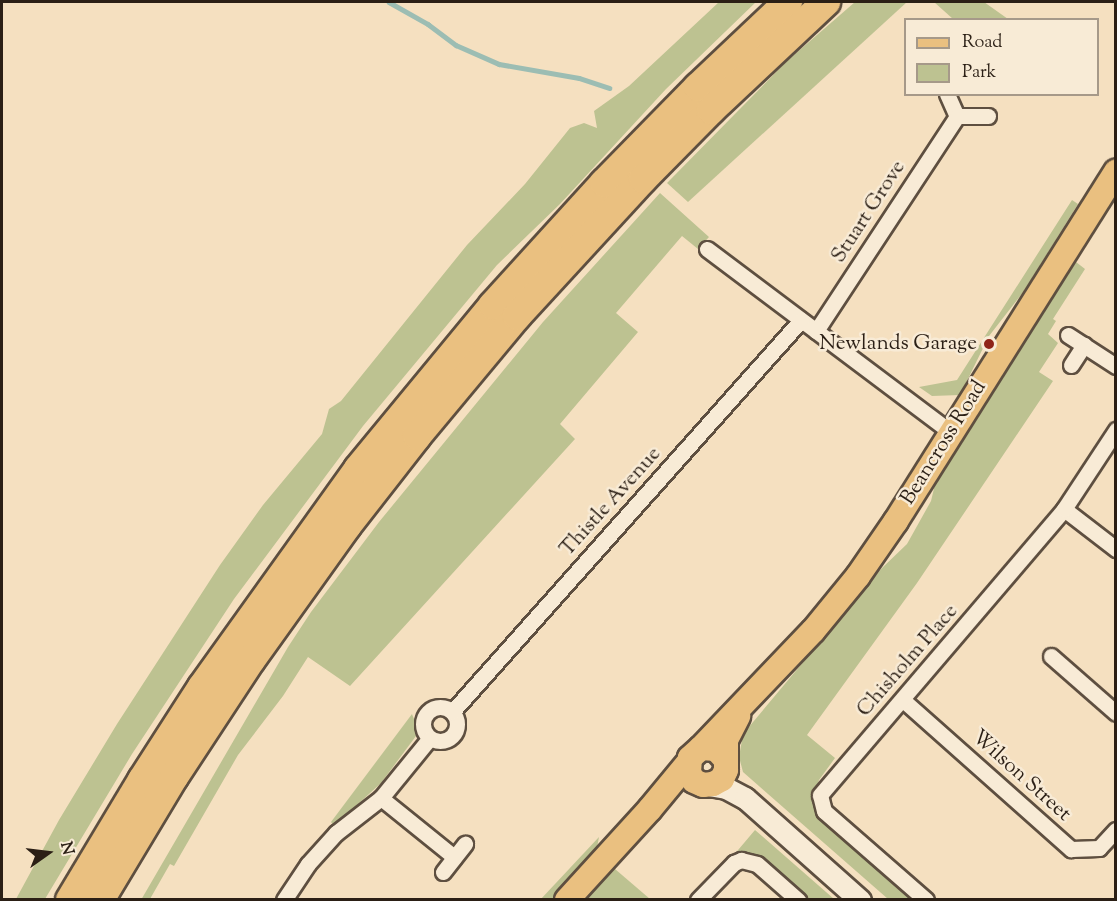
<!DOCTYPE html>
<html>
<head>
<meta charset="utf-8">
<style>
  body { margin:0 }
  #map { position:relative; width:1117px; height:901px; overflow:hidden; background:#f5e0c0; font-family:"Sorts Mill Goudy",serif }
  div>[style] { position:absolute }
  .green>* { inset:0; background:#bdc291 }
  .stream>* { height:4.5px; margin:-2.25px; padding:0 2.25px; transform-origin:2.25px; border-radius:2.25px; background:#9cbdb3 }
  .roads { filter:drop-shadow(2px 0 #5e4f40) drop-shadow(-2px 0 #5e4f40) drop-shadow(0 2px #5e4f40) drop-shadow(0 -2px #5e4f40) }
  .street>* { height:15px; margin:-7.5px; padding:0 7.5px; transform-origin:7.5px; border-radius:7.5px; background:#f8ebd6 }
  .street>.ring { margin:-7.5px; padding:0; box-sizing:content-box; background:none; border:15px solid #f8ebd6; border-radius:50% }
  .secondary>* { height:21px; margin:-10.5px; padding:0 10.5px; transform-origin:10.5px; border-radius:10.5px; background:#f8ebd6 }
  .primary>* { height:24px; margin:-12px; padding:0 12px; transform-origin:12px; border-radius:12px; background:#eac080 }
  .highway>* { height:28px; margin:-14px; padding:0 14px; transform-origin:14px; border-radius:14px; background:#eac080 }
  .dots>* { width:16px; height:16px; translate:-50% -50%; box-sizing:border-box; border:3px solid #f8ebd6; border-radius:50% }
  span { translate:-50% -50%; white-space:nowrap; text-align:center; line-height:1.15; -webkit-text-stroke:5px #f8ebd6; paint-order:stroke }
  .street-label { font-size:21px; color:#2b1f15 }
  .poi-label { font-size:21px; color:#2b1f15 }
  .right { translate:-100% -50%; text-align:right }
  .frame { position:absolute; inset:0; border:3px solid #2b1f15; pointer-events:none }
  .legend { position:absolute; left:904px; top:18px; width:195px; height:78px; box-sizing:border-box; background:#f8ebd6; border:2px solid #a69989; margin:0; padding:8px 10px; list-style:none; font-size:18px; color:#2b1f15 }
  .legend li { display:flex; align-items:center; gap:12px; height:30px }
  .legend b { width:30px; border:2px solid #a69989 }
  .north { position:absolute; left:18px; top:823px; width:60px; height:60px; -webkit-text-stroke:4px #f8ebd6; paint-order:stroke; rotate:76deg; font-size:16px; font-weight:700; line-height:24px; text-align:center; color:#2b1f15 }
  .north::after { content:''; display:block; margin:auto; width:21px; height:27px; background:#2b1f15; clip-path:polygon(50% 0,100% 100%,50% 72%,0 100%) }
</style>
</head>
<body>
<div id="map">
  <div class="green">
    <div style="clip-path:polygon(719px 2px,756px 2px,666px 89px,560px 204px,497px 265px,363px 426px,234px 599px,132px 754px,45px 899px,16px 899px,59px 820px,117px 724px,220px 565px,263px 505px,322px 434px,329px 409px,341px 401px,467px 245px,525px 184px,570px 128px,584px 123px,597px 128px,594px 111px,629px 86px)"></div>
    <div style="clip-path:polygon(855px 2px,907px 2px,688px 202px,667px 183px,787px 61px)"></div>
    <div style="clip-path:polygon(934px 2px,984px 2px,1008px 19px,953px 19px)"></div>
    <div style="clip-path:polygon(660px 193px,709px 237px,698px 249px,682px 236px,616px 313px,638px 332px,560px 424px,575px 439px,350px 686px,308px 657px,283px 696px,238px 755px,174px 866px,170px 864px,150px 899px,141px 900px,288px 647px,311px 612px,379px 522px,543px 322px)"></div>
    <div style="clip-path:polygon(1072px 200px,1078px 204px,1024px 291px,989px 336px,960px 395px,932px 396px,919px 387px,957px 380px)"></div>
    <div style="clip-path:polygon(1076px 262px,1085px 269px,1053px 319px,1056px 321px,1048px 334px,1058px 343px,1039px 372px,1053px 381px,917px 583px,807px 735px,835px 758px,819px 780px,814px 798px,915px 899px,888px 899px,743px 772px,739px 757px,743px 734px,882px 568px,907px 544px,931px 501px,937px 476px)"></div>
    <div style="clip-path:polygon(412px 714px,419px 732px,381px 783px,334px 826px,331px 822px)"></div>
    <div style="clip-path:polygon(755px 830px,834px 899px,808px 899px,760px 858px,746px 852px,733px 856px)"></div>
    <div style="clip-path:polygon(599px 837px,596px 853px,552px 899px,540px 900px)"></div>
    <div style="clip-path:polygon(615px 869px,650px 899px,583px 900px)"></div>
  </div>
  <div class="stream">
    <div style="left:389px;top:2px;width:45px;rotate:29.4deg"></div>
    <div style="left:428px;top:24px;width:35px;rotate:37deg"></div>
    <div style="left:456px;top:45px;width:47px;rotate:23.8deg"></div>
    <div style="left:499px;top:64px;width:81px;rotate:9.9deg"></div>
    <div style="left:579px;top:78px;width:32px;rotate:18deg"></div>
  </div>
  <div class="roads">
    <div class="street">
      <div style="left:947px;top:94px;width:24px;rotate:66deg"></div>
      <div style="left:957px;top:116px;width:31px"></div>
      <div style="left:707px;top:249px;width:305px;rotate:36.9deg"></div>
      <div style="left:816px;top:331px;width:257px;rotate:-56.7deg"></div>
      <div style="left:1068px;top:335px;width:57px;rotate:32.9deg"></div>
      <div style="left:1071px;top:365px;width:24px;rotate:-57deg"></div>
      <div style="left:1064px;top:509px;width:66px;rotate:37.6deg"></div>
      <div style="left:1051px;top:656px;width:86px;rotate:41.2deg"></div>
      <div style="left:903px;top:700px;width:225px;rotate:41.6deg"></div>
      <div style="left:1071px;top:849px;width:28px;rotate:-2deg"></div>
      <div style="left:1099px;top:848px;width:25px;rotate:-47deg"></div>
      <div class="ring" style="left:423px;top:707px;width:19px;height:19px"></div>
      <div style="left:452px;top:712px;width:525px;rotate:-48.32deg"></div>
      <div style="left:381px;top:798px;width:94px;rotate:38.9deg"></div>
      <div style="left:443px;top:872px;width:36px;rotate:-52deg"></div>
      <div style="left:284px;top:900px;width:43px;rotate:-56.3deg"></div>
      <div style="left:308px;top:864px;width:42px;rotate:-47.9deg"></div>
      <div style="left:336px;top:833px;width:57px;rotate:-37.9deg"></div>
      <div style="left:381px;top:798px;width:77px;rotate:-50.8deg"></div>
      <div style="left:698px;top:900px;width:52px;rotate:-45.8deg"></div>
      <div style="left:734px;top:863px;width:8px;rotate:-23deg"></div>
      <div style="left:741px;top:860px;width:16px;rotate:14deg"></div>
      <div style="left:757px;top:864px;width:55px;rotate:41.3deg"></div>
      <div style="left:926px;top:900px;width:135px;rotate:-138.9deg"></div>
      <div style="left:824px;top:811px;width:16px;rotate:-104deg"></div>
      <div style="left:820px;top:795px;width:376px;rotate:-49.5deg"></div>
      <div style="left:1064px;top:509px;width:95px;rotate:-56.6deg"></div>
    </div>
    <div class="secondary">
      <div style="left:708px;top:785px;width:18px;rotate:9deg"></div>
      <div style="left:726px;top:788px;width:21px;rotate:28deg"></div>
      <div style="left:745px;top:798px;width:154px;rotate:41.6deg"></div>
    </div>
    <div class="primary">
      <div style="left:701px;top:748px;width:162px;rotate:-46.3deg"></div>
      <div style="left:813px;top:631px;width:71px;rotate:-50.7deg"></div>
      <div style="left:858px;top:576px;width:67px;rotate:-55.4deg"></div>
      <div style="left:896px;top:521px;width:413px;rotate:-57.8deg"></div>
      <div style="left:726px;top:760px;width:15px;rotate:-132deg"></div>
      <div style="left:716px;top:749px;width:15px;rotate:-176deg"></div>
      <div style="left:701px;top:748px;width:15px;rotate:138deg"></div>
      <div style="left:690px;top:758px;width:15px;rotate:94deg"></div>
      <div style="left:689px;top:773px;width:9px;rotate:58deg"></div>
      <div style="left:694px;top:781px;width:10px;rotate:24deg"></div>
      <div style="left:703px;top:785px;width:10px;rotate:-6deg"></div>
      <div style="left:713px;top:784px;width:10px;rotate:-29deg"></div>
      <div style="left:722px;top:779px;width:10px;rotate:-66deg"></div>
      <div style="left:726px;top:770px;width:30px;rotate:-90deg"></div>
      <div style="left:726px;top:740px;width:27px;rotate:-63deg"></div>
      <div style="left:567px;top:900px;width:123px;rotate:-47.6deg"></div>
      <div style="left:650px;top:809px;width:60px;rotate:-50.4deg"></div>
    </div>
    <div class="highway">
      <div style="left:70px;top:900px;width:140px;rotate:-59deg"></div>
      <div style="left:142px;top:780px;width:111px;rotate:-57.2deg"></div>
      <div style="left:202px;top:687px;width:268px;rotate:-54.4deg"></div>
      <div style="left:358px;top:469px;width:212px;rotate:-50.5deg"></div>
      <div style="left:493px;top:305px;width:165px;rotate:-47.7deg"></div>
      <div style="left:604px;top:183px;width:134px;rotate:-45.6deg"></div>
      <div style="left:698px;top:87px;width:124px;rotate:-43.4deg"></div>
      <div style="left:100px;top:900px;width:144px;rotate:-59deg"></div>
      <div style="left:174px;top:777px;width:140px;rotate:-56.7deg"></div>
      <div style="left:251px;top:660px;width:165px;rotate:-54.4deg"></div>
      <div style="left:347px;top:526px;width:114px;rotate:-52.1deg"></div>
      <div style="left:417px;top:436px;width:156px;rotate:-50.2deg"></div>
      <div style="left:517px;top:316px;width:186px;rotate:-47.4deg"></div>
      <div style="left:643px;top:179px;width:97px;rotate:-45.4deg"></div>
      <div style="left:711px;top:110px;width:158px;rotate:-43.2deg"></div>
    </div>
  </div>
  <div class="dots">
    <div style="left:989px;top:344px;background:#8f2418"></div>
  </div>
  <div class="street-label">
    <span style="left:869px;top:212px;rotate:-57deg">Stuart Grove</span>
    <span style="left:944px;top:443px;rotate:-58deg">Beancross Road</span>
    <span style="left:611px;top:502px;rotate:-48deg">Thistle Avenue</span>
    <span style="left:908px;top:661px;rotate:-49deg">Chisholm Place</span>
    <span style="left:1021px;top:776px;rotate:42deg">Wilson Street</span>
  </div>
  <div class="poi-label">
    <span class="right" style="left:977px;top:344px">Newlands Garage</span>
  </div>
  <div class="frame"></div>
  <ul class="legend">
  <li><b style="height:8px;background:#eac080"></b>Road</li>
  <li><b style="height:16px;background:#bdc291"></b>Park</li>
  </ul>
  <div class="north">N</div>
</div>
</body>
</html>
